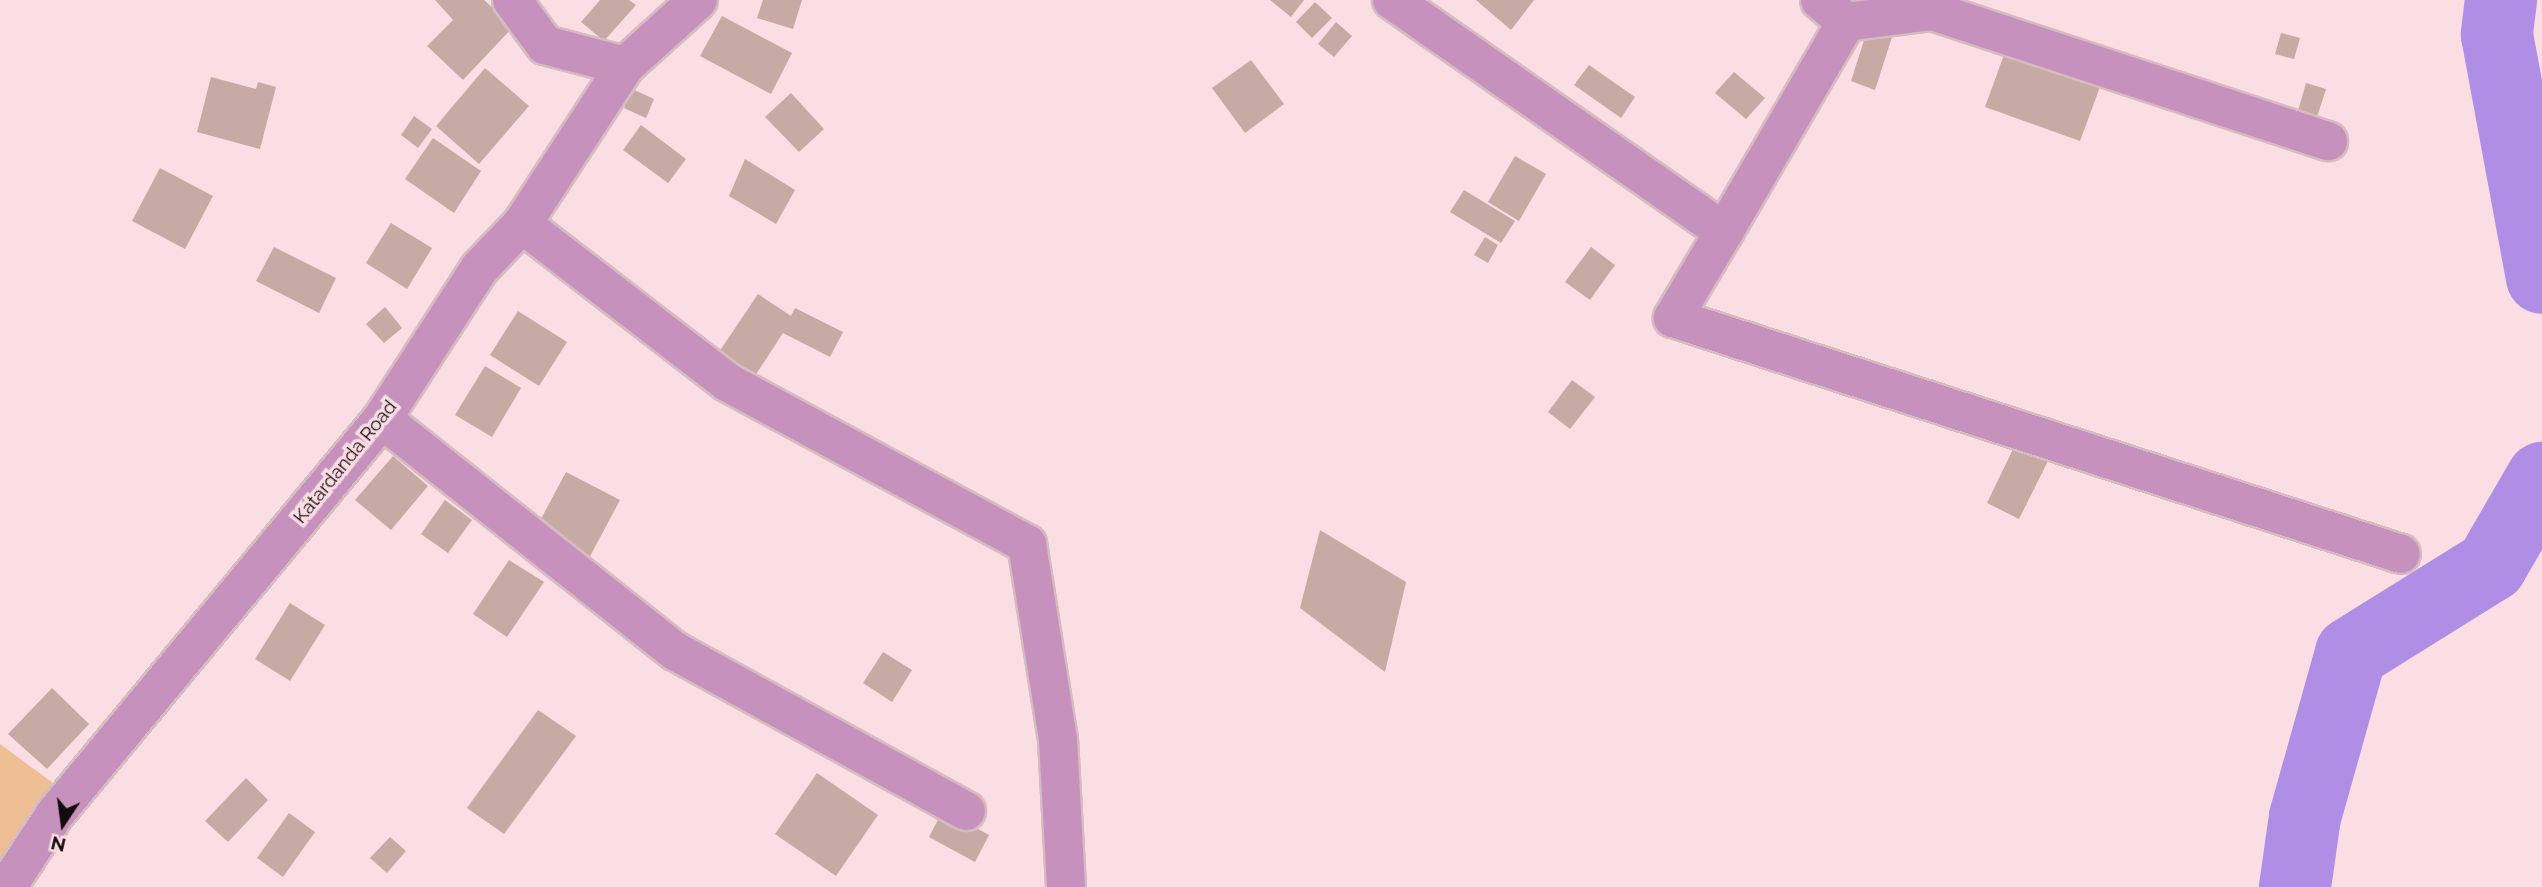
<!DOCTYPE html>
<html>
<head>
<meta charset="utf-8">
<style>
  body { margin:0 }
  #map { position:relative; width:2542px; height:887px; overflow:hidden; background:#fbdde4; font-family:Raleway,sans-serif }
  div>[style] { position:absolute }
  .green>* { inset:0; background:#edbf92 }
  .river>* { height:72px; margin:-36px; padding:0 36px; transform-origin:36px; border-radius:36px; background:#b08ee6 }
  .building>* { inset:0; background:#c6aaa3 }
  .roads { filter:drop-shadow(2px 0 #d6bbc1) drop-shadow(-2px 0 #d6bbc1) drop-shadow(0 2px #d6bbc1) drop-shadow(0 -2px #d6bbc1) }
  .minor>* { height:38px; margin:-19px; padding:0 19px; transform-origin:19px; border-radius:19px; background:#c692bd }
  span { translate:-50% -50%; white-space:nowrap; text-align:center; line-height:1.15; -webkit-text-stroke:7px #fbdde4; paint-order:stroke }
  .street-label { font-size:19px; color:#130a0c }
  .north { position:absolute; left:28px; top:789px; width:70px; height:70px; -webkit-text-stroke:5px #fbdde4; paint-order:stroke; rotate:193deg; font-size:19px; font-weight:700; line-height:28px; text-align:center; color:#130a0c }
  .north::after { content:''; display:block; margin:auto; width:24px; height:32px; background:#130a0c; clip-path:polygon(50% 0,100% 100%,50% 72%,0 100%) }
</style>
</head>
<body>
<div id="map">
  <div class="green">
    <div style="clip-path:polygon(0 744px,53px 783px,0 863px)"></div>
  </div>
  <div class="river">
    <div style="left:2501px;top:0;width:35px;rotate:97deg"></div>
    <div style="left:2497px;top:35px;width:247px;rotate:79.5deg"></div>
    <div style="left:2295px;top:887px;width:71px;rotate:-81.9deg"></div>
    <div style="left:2305px;top:817px;width:170px;rotate:-74.3deg"></div>
    <div style="left:2351px;top:653px;width:165px;rotate:-31.9deg"></div>
    <div style="left:2491px;top:566px;width:102px;rotate:-59.9deg"></div>
  </div>
  <div class="building">
    <div style="clip-path:polygon(435px 0,484px 0,513px 27px,463px 80px,427px 46px,453px 20px)"></div>
    <div style="clip-path:polygon(600px 0,629px 0,636px 5px,604px 41px,581px 22px)"></div>
    <div style="clip-path:polygon(763px 0,802px 0,793px 29px,757px 18px)"></div>
    <div style="clip-path:polygon(1270px 0,1304px 0,1291px 17px)"></div>
    <div style="clip-path:polygon(1476px 0,1534px 0,1511px 30px)"></div>
    <div style="clip-path:polygon(1315px 2px,1332px 18px,1312px 38px,1296px 22px)"></div>
    <div style="clip-path:polygon(722px 16px,792px 53px,771px 94px,700px 56px)"></div>
    <div style="clip-path:polygon(1336px 22px,1352px 36px,1334px 57px,1318px 44px)"></div>
    <div style="clip-path:polygon(1868px 28px,1892px 37px,1875px 90px,1851px 81px)"></div>
    <div style="clip-path:polygon(2281px 33px,2300px 38px,2294px 59px,2275px 54px)"></div>
    <div style="clip-path:polygon(2005px 52px,2100px 87px,2080px 141px,1985px 107px)"></div>
    <div style="clip-path:polygon(1251px 60px,1284px 104px,1245px 133px,1212px 88px)"></div>
    <div style="clip-path:polygon(1589px 65px,1635px 97px,1621px 118px,1574px 85px)"></div>
    <div style="clip-path:polygon(485px 68px,529px 106px,479px 164px,436px 126px)"></div>
    <div style="clip-path:polygon(1734px 72px,1765px 98px,1746px 119px,1715px 93px)"></div>
    <div style="clip-path:polygon(211px 77px,256px 89px,258px 82px,276px 87px,260px 149px,197px 132px)"></div>
    <div style="clip-path:polygon(2306px 83px,2326px 89px,2317px 117px,2298px 111px)"></div>
    <div style="clip-path:polygon(632px 89px,654px 99px,646px 118px,624px 108px)"></div>
    <div style="clip-path:polygon(791px 93px,824px 129px,799px 152px,765px 117px)"></div>
    <div style="clip-path:polygon(414px 116px,432px 129px,418px 148px,401px 135px)"></div>
    <div style="clip-path:polygon(641px 125px,686px 159px,668px 183px,623px 150px)"></div>
    <div style="clip-path:polygon(433px 138px,481px 171px,454px 213px,405px 179px)"></div>
    <div style="clip-path:polygon(1515px 156px,1546px 174px,1519px 221px,1488px 202px)"></div>
    <div style="clip-path:polygon(745px 159px,795px 190px,776px 224px,729px 196px)"></div>
    <div style="clip-path:polygon(160px 168px,213px 196px,185px 249px,132px 221px)"></div>
    <div style="clip-path:polygon(1464px 190px,1515px 221px,1501px 243px,1450px 212px)"></div>
    <div style="clip-path:polygon(391px 223px,432px 248px,407px 289px,366px 263px)"></div>
    <div style="clip-path:polygon(1485px 237px,1498px 245px,1488px 263px,1474px 255px)"></div>
    <div style="clip-path:polygon(274px 247px,336px 278px,319px 313px,256px 281px)"></div>
    <div style="clip-path:polygon(1591px 247px,1615px 265px,1590px 300px,1565px 282px)"></div>
    <div style="clip-path:polygon(758px 294px,791px 316px,795px 308px,843px 332px,830px 357px,783px 333px,751px 382px,715px 358px)"></div>
    <div style="clip-path:polygon(385px 307px,402px 328px,384px 343px,366px 324px)"></div>
    <div style="clip-path:polygon(518px 311px,567px 342px,539px 386px,490px 355px)"></div>
    <div style="clip-path:polygon(485px 366px,521px 388px,492px 437px,455px 415px)"></div>
    <div style="clip-path:polygon(1572px 380px,1595px 397px,1570px 429px,1548px 412px)"></div>
    <div style="clip-path:polygon(2015px 445px,2048px 461px,2019px 519px,1987px 503px)"></div>
    <div style="clip-path:polygon(393px 456px,428px 486px,391px 530px,355px 500px)"></div>
    <div style="clip-path:polygon(566px 472px,620px 500px,588px 560px,534px 532px)"></div>
    <div style="clip-path:polygon(445px 500px,472px 520px,448px 553px,421px 534px)"></div>
    <div style="clip-path:polygon(1320px 530px,1406px 582px,1385px 672px,1300px 608px)"></div>
    <div style="clip-path:polygon(509px 560px,544px 582px,507px 637px,473px 614px)"></div>
    <div style="clip-path:polygon(290px 603px,325px 625px,290px 681px,255px 659px)"></div>
    <div style="clip-path:polygon(883px 652px,912px 670px,892px 702px,863px 683px)"></div>
    <div style="clip-path:polygon(52px 688px,89px 724px,47px 769px,8px 734px)"></div>
    <div style="clip-path:polygon(538px 710px,576px 736px,504px 834px,467px 808px)"></div>
    <div style="clip-path:polygon(817px 773px,878px 815px,836px 876px,775px 834px)"></div>
    <div style="clip-path:polygon(246px 778px,268px 800px,228px 842px,205px 821px)"></div>
    <div style="clip-path:polygon(943px 810px,989px 835px,975px 862px,929px 837px)"></div>
    <div style="clip-path:polygon(289px 813px,315px 832px,283px 877px,257px 858px)"></div>
    <div style="clip-path:polygon(390px 837px,406px 851px,387px 873px,370px 858px)"></div>
  </div>
  <div class="roads">
    <div class="minor">
      <div style="left:512px;top:0;width:56px;rotate:53.7deg"></div>
      <div style="left:545px;top:45px;width:83px;rotate:14.7deg"></div>
      <div style="left:1392px;top:0;width:405px;rotate:34.9deg"></div>
      <div style="left:1724px;top:232px;width:100px;rotate:120.7deg"></div>
      <div style="left:1673px;top:318px;width:765px;rotate:17.96deg"></div>
      <div style="left:1846px;top:22px;width:87px;rotate:-7.3deg"></div>
      <div style="left:1932px;top:11px;width:417px;rotate:18.2deg"></div>
      <div style="left:522px;top:224px;width:259px;rotate:37.6deg"></div>
      <div style="left:727px;top:382px;width:341px;rotate:28.4deg"></div>
      <div style="left:1027px;top:544px;width:197px;rotate:81deg"></div>
      <div style="left:1058px;top:739px;width:148px;rotate:86.9deg"></div>
      <div style="left:1724px;top:232px;width:243px;rotate:-59.8deg"></div>
      <div style="left:1846px;top:22px;width:34px;rotate:-140deg"></div>
      <div style="left:382px;top:419px;width:374px;rotate:38.4deg"></div>
      <div style="left:675px;top:651px;width:332px;rotate:28.8deg"></div>
      <div style="left:7px;top:887px;width:87px;rotate:-56.7deg"></div>
      <div style="left:55px;top:814px;width:513px;rotate:-50.38deg"></div>
      <div style="left:382px;top:419px;width:179px;rotate:-57.1deg"></div>
      <div style="left:479px;top:269px;width:62px;rotate:-46.3deg"></div>
      <div style="left:522px;top:224px;width:189px;rotate:-56.9deg"></div>
      <div style="left:625px;top:66px;width:98px;rotate:-42.1deg"></div>
    </div>
  </div>
  <div class="street-label">
    <span style="left:345px;top:462px;rotate:-51deg">Katardanda Road</span>
  </div>
  <div class="north">N</div>
</div>
</body>
</html>
